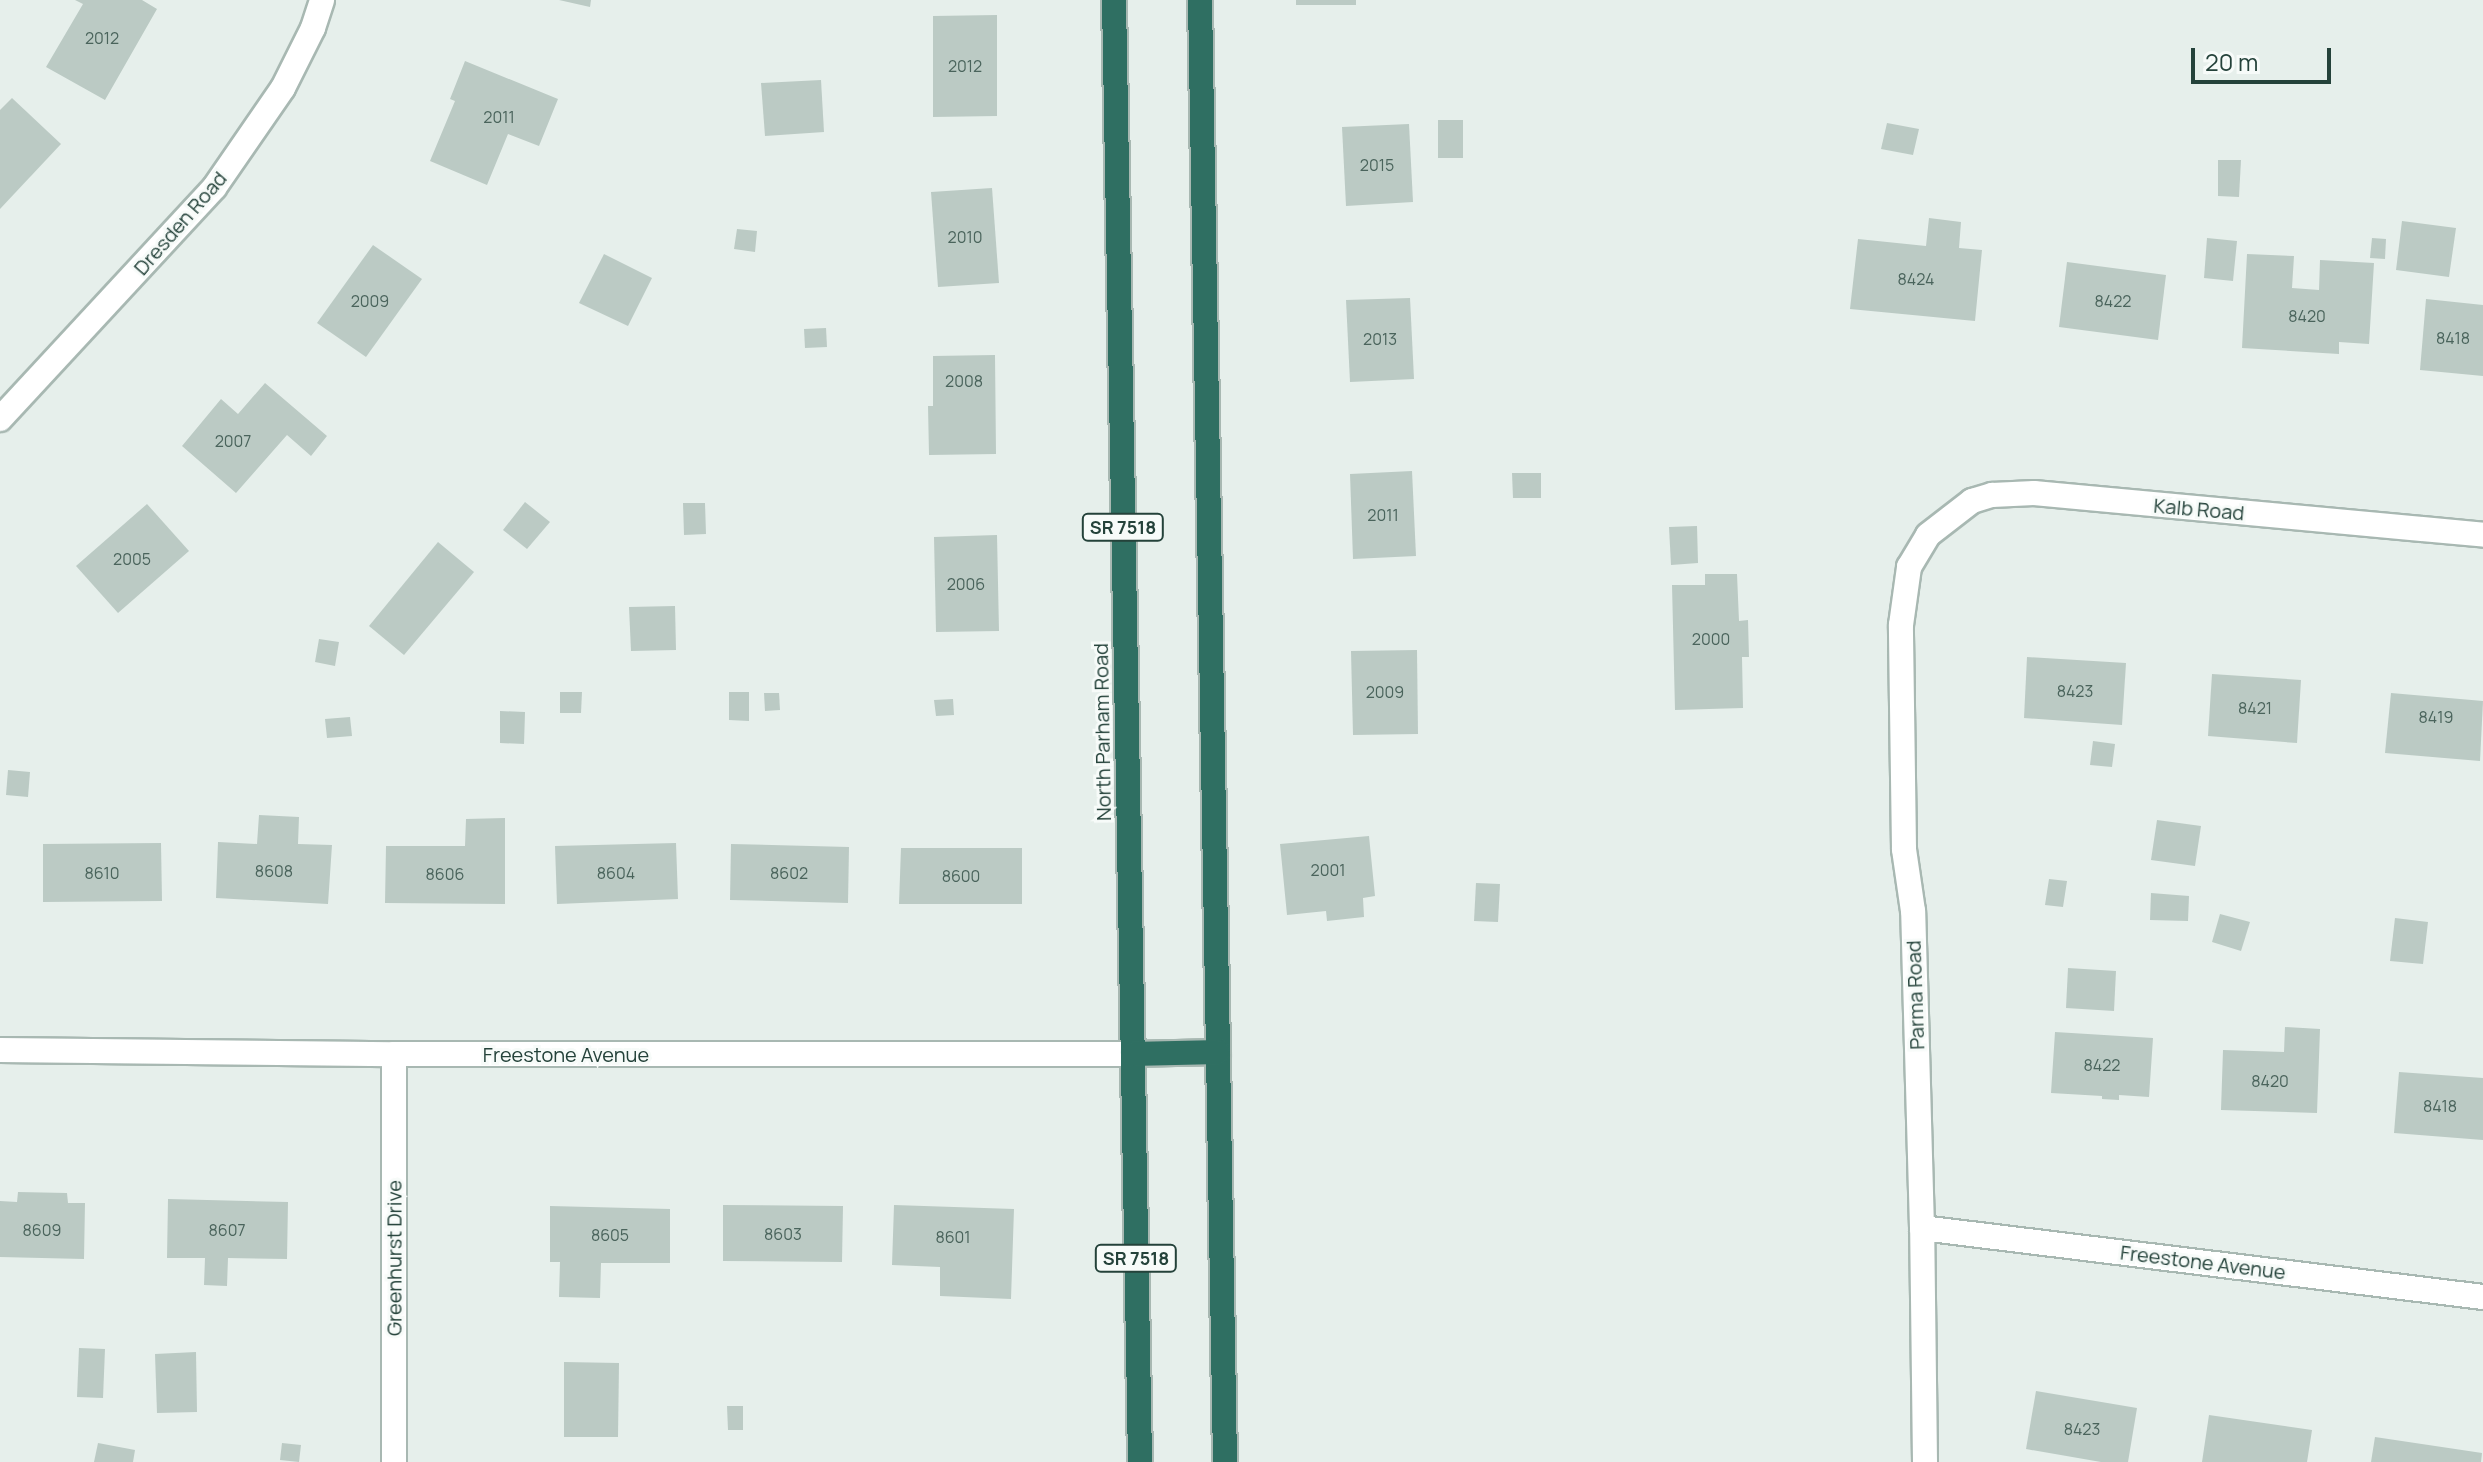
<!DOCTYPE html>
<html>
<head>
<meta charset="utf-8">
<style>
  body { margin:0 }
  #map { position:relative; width:2483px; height:1462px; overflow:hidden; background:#e6efeb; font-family:Manrope,sans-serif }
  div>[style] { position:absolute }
  .building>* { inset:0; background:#bbcac4 }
  .roads { filter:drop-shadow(2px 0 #a8b8b2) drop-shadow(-2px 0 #a8b8b2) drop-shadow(0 2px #a8b8b2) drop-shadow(0 -2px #a8b8b2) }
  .minor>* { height:24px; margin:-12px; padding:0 12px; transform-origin:12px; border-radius:12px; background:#fff }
  .highway>* { height:24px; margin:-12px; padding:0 12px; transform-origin:12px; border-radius:12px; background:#2f6f62 }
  span { translate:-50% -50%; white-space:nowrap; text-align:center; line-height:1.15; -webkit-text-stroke:6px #f7fbf9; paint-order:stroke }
  .number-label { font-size:16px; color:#4a645c }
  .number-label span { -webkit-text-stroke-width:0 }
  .shield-label span { padding:2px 6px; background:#f7fbf9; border:2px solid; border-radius:6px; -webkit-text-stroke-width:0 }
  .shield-label { font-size:18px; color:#24423a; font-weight:700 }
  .street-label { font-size:20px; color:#24423a }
  .scale { position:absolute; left:2191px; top:48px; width:140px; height:36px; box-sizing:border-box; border:4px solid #24423a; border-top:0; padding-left:10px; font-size:24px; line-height:28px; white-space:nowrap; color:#24423a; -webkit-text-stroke:6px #f7fbf9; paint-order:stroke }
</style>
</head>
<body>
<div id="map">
  <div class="building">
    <div style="clip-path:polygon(75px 0,142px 0,157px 9px,105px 100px,46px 67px,83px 4px)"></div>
    <div style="clip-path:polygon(559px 0,591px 0,590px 7px)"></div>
    <div style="clip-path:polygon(1296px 0,1356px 0,1356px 5px,1296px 5px)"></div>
    <div style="clip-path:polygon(997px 15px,997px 116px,933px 117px,933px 16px)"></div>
    <div style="clip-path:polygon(465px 61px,558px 99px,539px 146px,508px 134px,487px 185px,430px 161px,455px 101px,450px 99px)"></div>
    <div style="clip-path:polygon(821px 80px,824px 132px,765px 136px,761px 83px)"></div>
    <div style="clip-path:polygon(12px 98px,61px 144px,0 209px,0 110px)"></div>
    <div style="clip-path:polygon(1438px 120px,1463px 120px,1463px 158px,1438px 158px)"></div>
    <div style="clip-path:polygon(1887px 123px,1919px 129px,1913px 155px,1881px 149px)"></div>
    <div style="clip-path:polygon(1409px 124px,1413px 202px,1346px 206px,1342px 127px)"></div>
    <div style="clip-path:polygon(2218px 160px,2241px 160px,2239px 197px,2218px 196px)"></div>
    <div style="clip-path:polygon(992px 188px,999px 283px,938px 287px,931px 192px)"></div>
    <div style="clip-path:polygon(1929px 218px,1961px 222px,1959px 248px,1982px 250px,1975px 321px,1850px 309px,1858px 239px,1926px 246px)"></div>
    <div style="clip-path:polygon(2402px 221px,2456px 228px,2449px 277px,2396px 270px)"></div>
    <div style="clip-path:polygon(737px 229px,757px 231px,755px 252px,734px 249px)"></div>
    <div style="clip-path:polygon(2207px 238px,2237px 241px,2233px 281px,2204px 278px)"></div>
    <div style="clip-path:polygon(2372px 238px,2386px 239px,2385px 259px,2370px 258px)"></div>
    <div style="clip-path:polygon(373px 245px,422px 279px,366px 357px,317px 323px)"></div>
    <div style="clip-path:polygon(604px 254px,652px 278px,628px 326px,579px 303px)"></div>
    <div style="clip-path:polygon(2247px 254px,2294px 256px,2292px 288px,2319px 290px,2320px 260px,2374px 263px,2369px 344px,2339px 342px,2339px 354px,2242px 348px)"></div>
    <div style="clip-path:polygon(2067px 262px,2166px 275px,2158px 340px,2059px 327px)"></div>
    <div style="clip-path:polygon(1410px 298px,1414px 379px,1350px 382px,1346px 300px)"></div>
    <div style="clip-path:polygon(2426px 299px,2483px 305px,2483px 376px,2420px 370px)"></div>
    <div style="clip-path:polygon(826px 328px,827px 347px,805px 348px,804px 329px)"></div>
    <div style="clip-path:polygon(995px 355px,996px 454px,929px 455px,928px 406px,933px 406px,933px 356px)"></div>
    <div style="clip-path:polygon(265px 383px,327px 436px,311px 456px,287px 435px,236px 493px,182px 446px,221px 399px,238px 414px)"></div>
    <div style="clip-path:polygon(1412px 471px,1416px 556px,1353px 559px,1350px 474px)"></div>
    <div style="clip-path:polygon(1512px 473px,1541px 473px,1541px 498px,1513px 498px)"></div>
    <div style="clip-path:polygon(525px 502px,550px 522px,527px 549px,503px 530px)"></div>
    <div style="clip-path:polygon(683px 503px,705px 503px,706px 534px,684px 535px)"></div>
    <div style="clip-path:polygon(147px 504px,189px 551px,118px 613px,76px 566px)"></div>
    <div style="clip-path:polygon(1697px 526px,1698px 563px,1671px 565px,1669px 527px)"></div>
    <div style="clip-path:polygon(997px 535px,999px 631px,936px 632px,934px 537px)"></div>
    <div style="clip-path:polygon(438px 542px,474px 572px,404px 655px,369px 626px)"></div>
    <div style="clip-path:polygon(1705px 574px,1737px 574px,1739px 621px,1748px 620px,1749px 657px,1742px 657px,1743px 708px,1675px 710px,1672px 585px,1705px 585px)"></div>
    <div style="clip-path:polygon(675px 606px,676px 650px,631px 651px,629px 607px)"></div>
    <div style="clip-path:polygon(319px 639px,339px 642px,335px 666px,315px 662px)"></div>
    <div style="clip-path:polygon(1417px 650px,1418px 734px,1353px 735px,1351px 651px)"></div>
    <div style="clip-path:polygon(2027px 657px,2126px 663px,2122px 725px,2024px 718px)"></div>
    <div style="clip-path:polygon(2212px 674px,2301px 680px,2297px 743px,2208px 736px)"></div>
    <div style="clip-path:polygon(560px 692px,582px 692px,581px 713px,560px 713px)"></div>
    <div style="clip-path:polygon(729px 692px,749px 692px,749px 721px,729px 720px)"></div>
    <div style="clip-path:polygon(764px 693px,779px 693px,780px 710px,765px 711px)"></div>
    <div style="clip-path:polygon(2391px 693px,2483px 701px,2480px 761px,2385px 753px)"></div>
    <div style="clip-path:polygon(953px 699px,954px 715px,936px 716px,934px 700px)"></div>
    <div style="clip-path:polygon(500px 711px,525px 712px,524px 744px,500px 743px)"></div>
    <div style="clip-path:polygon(350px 717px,352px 736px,327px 738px,325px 719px)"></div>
    <div style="clip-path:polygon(2093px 741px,2115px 744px,2112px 767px,2090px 765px)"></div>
    <div style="clip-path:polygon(8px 770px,30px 772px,28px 797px,6px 795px)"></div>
    <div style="clip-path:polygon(259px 815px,299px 817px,298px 844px,332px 845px,328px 904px,216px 898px,218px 842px,257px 844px)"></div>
    <div style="clip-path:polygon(505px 818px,505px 904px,385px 903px,386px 846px,465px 846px,466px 819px)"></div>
    <div style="clip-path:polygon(2157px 820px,2201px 826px,2195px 866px,2151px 860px)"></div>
    <div style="clip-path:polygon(1369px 836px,1375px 896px,1363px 898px,1364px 917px,1327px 921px,1326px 911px,1287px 915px,1280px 844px)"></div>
    <div style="clip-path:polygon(161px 843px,162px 901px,43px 902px,43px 844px)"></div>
    <div style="clip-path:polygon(676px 843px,678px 899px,557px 904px,555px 846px)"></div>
    <div style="clip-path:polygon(731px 844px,849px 847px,848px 903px,730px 900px)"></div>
    <div style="clip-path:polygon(901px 848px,1022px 848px,1022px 904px,899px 904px)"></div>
    <div style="clip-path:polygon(2049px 879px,2067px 881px,2063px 907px,2045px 905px)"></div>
    <div style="clip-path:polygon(1476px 883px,1500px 884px,1498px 922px,1474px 921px)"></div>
    <div style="clip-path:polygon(2151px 893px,2189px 896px,2188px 921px,2150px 920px)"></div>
    <div style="clip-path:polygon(2220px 914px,2250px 922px,2241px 951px,2212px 942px)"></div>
    <div style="clip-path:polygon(2395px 918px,2428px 922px,2423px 964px,2390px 961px)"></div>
    <div style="clip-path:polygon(2068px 968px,2116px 971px,2114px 1011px,2066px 1008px)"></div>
    <div style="clip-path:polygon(2285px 1027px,2320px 1029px,2317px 1113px,2221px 1110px,2223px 1050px,2284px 1052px)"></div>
    <div style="clip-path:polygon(2055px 1032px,2153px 1038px,2149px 1097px,2119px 1095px,2119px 1100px,2102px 1099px,2102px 1096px,2051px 1093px)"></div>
    <div style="clip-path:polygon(2399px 1072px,2483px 1078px,2483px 1140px,2394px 1133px)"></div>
    <div style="clip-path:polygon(18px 1192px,67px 1193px,68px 1203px,85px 1203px,84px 1259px,0 1257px,0 1201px,17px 1202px)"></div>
    <div style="clip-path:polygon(168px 1199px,288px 1202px,287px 1259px,228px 1258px,227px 1286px,204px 1285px,205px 1258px,167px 1258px)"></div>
    <div style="clip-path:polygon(723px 1205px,843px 1206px,842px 1262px,723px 1261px)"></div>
    <div style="clip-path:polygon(894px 1205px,1014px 1209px,1011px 1299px,940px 1296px,940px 1267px,892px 1265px)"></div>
    <div style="clip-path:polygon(550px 1206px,670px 1209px,670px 1263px,601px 1263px,600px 1298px,559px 1297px,560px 1262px,550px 1262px)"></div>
    <div style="clip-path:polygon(79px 1348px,105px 1349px,103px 1398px,77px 1397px)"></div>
    <div style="clip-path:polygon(196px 1352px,197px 1412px,157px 1413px,155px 1354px)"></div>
    <div style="clip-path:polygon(564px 1362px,619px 1363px,618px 1437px,564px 1437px)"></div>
    <div style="clip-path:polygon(2036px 1391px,2137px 1408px,2128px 1462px,2101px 1462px,2026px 1449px)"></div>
    <div style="clip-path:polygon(727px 1406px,743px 1406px,743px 1430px,728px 1430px)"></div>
    <div style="clip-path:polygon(2209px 1415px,2312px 1430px,2307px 1462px,2202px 1462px)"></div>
    <div style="clip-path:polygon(2375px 1437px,2482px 1453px,2481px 1462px,2371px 1462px)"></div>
    <div style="clip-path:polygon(98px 1443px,135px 1450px,133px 1462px,94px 1462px)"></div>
    <div style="clip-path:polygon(282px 1443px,301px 1445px,299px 1462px,280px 1460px)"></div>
  </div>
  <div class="roads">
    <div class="minor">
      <div style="left:0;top:419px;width:315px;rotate:-47.2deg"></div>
      <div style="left:214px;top:188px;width:121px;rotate:-55.4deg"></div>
      <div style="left:283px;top:88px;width:67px;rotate:-63.4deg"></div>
      <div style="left:313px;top:28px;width:29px;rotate:-72deg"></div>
      <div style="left:0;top:1050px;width:394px;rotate:0.6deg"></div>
      <div style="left:394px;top:1054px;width:739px"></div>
      <div style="left:1922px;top:1228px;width:565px;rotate:7.01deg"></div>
      <div style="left:394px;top:1462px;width:408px;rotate:-90deg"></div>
      <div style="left:1925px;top:1462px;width:234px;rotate:-90.7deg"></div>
      <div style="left:1922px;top:1228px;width:317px;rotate:-91.6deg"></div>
      <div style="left:1913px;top:911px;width:63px;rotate:-98.3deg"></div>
      <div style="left:1904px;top:849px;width:224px;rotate:-90.8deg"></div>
      <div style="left:1901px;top:625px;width:59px;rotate:-82.1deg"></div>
      <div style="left:1909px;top:567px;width:37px;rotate:-59deg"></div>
      <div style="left:1928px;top:535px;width:56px;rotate:-37.7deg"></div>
      <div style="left:1972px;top:501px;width:21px;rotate:-17deg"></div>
      <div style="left:1992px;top:495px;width:42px;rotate:-2.7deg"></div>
      <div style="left:2034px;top:493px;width:451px;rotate:5.3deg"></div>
    </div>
    <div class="highway">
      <div style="left:1114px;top:0;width:1462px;rotate:88.98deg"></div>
      <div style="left:1200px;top:0;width:1462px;rotate:89.02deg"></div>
      <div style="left:1133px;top:1054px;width:85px;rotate:-1.3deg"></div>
    </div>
  </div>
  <div class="number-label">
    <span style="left:102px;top:38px">2012</span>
    <span style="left:965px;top:66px">2012</span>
    <span style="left:499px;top:117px">2011</span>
    <span style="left:1377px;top:165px">2015</span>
    <span style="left:965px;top:237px">2010</span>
    <span style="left:1916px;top:279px">8424</span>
    <span style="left:370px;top:301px">2009</span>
    <span style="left:2113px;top:301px">8422</span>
    <span style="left:2307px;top:316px">8420</span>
    <span style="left:2453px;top:338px">8418</span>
    <span style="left:1380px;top:339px">2013</span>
    <span style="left:964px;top:381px">2008</span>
    <span style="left:233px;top:441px">2007</span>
    <span style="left:1383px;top:515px">2011</span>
    <span style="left:132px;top:559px">2005</span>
    <span style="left:966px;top:584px">2006</span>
    <span style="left:1711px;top:639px">2000</span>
    <span style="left:2075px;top:691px">8423</span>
    <span style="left:1385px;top:692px">2009</span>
    <span style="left:2255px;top:708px">8421</span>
    <span style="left:2436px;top:717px">8419</span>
    <span style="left:1328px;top:870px">2001</span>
    <span style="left:274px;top:871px">8608</span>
    <span style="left:102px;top:873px">8610</span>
    <span style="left:616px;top:873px">8604</span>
    <span style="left:789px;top:873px">8602</span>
    <span style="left:445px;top:874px">8606</span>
    <span style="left:961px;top:876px">8600</span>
    <span style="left:2102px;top:1065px">8422</span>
    <span style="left:2270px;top:1081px">8420</span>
    <span style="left:2440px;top:1106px">8418</span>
    <span style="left:42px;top:1230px">8609</span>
    <span style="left:227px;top:1230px">8607</span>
    <span style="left:783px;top:1234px">8603</span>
    <span style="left:610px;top:1235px">8605</span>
    <span style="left:953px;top:1237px">8601</span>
    <span style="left:2082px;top:1429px">8423</span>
  </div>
  <div class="shield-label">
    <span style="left:1123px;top:527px">SR 7518</span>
    <span style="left:1136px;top:1258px">SR 7518</span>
  </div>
  <div class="street-label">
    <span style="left:180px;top:223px;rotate:-49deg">Dresden Road</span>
    <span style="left:2199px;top:509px;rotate:5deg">Kalb Road</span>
    <span style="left:1102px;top:732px;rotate:-91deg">North Parham Road</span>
    <span style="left:1915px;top:995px;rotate:-92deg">Parma Road</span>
    <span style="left:566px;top:1054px">Freestone Avenue</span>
    <span style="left:394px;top:1258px;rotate:-90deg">Greenhurst Drive</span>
    <span style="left:2203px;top:1262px;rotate:7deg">Freestone Avenue</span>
  </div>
  <div class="scale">20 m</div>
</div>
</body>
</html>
